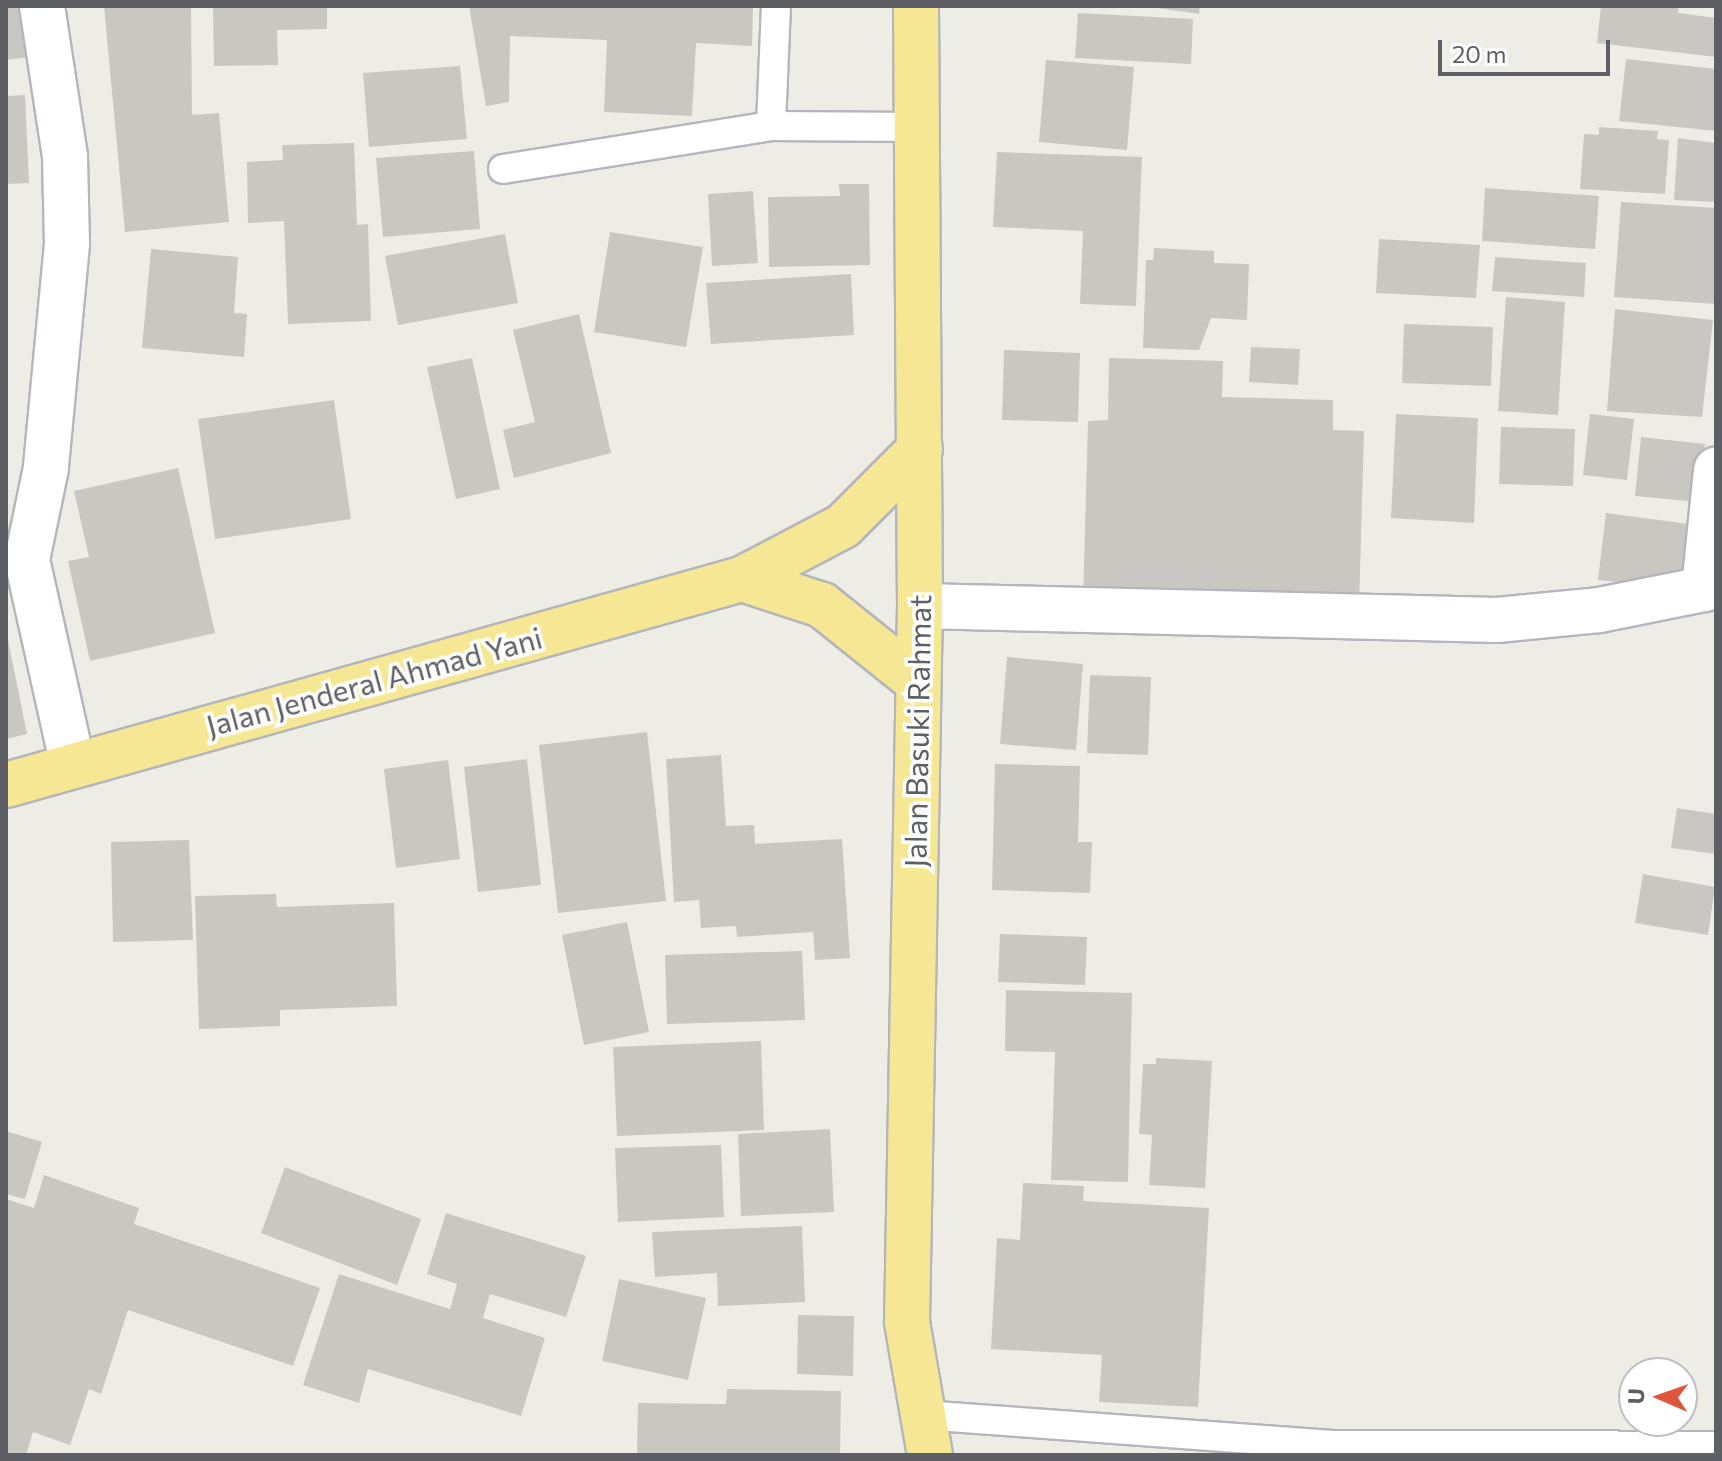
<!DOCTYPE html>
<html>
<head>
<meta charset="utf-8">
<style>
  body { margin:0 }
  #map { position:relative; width:1722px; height:1461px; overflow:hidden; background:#eeede5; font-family:Commissioner,sans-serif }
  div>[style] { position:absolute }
  .building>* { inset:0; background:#cac7c2 }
  .roads { filter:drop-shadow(2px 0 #b5b6bb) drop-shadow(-2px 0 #b5b6bb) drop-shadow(0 2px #b5b6bb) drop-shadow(0 -2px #b5b6bb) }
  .lane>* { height:28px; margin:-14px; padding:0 14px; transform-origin:14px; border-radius:14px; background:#fff }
  .street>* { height:44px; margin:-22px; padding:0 22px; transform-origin:22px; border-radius:22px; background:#fff }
  .highway>* { height:44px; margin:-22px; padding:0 22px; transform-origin:22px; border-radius:22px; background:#f6e794 }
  span { translate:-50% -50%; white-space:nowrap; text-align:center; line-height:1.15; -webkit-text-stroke:7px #fff; paint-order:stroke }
  .street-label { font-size:30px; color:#5d5f64 }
  .frame { position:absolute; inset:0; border:8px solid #5d5f64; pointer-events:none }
  .north { position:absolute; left:1618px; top:1357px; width:80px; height:80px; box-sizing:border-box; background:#fff; border:2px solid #bebfc1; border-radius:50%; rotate:272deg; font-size:22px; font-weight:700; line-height:32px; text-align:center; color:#5d5f64 }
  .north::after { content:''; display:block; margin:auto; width:28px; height:36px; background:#de573a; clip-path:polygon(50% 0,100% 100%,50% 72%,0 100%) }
  .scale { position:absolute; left:1438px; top:40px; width:172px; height:36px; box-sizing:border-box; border:4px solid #5d5f64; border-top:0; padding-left:10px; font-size:24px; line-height:28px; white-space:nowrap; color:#5d5f64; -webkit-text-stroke:6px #fff; paint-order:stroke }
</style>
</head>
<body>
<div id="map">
  <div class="building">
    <div style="clip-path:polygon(6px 6px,22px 6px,28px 57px,6px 60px)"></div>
    <div style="clip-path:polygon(104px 6px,191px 6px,192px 115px,219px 113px,229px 222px,125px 232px)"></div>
    <div style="clip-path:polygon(213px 6px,327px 6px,327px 29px,277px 30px,278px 65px,214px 66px)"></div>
    <div style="clip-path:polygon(469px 6px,753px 6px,752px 46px,696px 43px,692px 116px,604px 112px,607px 40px,510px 36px,509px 102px,486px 106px)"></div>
    <div style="clip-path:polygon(1144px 6px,1200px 6px,1199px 14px)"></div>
    <div style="clip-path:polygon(1601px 6px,1679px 6px,1678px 13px,1716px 18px,1716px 57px,1597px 43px)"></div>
    <div style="clip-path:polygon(1078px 13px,1193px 19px,1191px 64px,1075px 58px)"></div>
    <div style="clip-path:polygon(1626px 59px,1716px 69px,1716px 131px,1619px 121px)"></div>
    <div style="clip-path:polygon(1046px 60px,1134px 67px,1127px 150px,1039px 142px)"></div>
    <div style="clip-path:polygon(460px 66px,467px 139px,369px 147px,363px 73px)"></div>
    <div style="clip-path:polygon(25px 95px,29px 183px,6px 184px,6px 96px)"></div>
    <div style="clip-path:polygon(1599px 127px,1658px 131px,1657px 139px,1669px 140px,1665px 194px,1580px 189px,1584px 134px,1599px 135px)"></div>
    <div style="clip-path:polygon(1678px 138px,1716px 143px,1716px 202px,1674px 200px)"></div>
    <div style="clip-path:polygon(354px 143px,357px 225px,368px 224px,371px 321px,288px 324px,284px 221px,248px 223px,247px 162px,283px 160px,282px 145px)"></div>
    <div style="clip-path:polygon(474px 151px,480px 229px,383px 237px,376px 158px)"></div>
    <div style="clip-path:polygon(997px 152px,1142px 157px,1136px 306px,1080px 304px,1083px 231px,993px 227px)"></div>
    <div style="clip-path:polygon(839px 184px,869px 184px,870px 265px,769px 267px,768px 197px,840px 196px)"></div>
    <div style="clip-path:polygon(1485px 188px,1599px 196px,1595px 249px,1482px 241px)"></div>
    <div style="clip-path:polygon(753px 191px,758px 263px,712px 266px,708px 194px)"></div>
    <div style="clip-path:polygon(1621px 202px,1716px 208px,1716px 304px,1614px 297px)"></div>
    <div style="clip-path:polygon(610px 232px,703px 247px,686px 347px,594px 332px)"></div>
    <div style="clip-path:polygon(505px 234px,518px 303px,398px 325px,385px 256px)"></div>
    <div style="clip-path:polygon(1379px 239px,1480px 245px,1476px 298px,1376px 293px)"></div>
    <div style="clip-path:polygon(1154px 248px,1214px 251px,1214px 263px,1249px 264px,1247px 320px,1211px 318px,1199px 350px,1143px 348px,1146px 260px,1153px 260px)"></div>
    <div style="clip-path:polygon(151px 249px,238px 257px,234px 313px,247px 314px,244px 357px,142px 348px)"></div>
    <div style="clip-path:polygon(1495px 257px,1586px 263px,1584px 297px,1492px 291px)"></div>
    <div style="clip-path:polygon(851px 274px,854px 335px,711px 344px,706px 283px)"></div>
    <div style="clip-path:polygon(1506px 297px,1565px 302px,1558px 415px,1498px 411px)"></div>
    <div style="clip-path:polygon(1615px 309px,1713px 320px,1702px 417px,1607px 411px)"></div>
    <div style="clip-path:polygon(579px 314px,611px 453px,514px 478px,503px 430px,535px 422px,513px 330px)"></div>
    <div style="clip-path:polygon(1404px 324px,1493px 327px,1491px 386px,1402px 383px)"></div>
    <div style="clip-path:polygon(1251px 347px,1300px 349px,1298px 385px,1249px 382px)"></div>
    <div style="clip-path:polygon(1004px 350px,1080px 353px,1078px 422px,1002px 420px)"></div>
    <div style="clip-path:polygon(472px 358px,500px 489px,456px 499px,427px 367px)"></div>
    <div style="clip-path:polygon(1109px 358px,1223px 361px,1222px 397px,1333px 400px,1333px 430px,1364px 431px,1359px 608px,1083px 601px,1088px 421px,1108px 420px)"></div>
    <div style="clip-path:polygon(334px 400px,351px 519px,215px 539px,198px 419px)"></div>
    <div style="clip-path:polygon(1396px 414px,1478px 418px,1474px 523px,1391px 518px)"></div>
    <div style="clip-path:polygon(1590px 414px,1634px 419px,1627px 480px,1583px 475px)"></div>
    <div style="clip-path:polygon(1501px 427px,1575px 429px,1573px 486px,1499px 484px)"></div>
    <div style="clip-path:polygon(1641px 437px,1705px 444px,1698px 502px,1635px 496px)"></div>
    <div style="clip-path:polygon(178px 468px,215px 633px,90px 661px,68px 561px,89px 557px,74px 491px)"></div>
    <div style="clip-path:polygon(1606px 513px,1689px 524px,1681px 589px,1598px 580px)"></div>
    <div style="clip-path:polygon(7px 635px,27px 734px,6px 739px,6px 636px)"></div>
    <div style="clip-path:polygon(1007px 657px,1083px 664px,1076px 750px,1000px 744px)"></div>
    <div style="clip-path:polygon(1090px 675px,1151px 677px,1148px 755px,1087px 753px)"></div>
    <div style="clip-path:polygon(647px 732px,666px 901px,558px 913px,539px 745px)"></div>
    <div style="clip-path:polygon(721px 755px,726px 826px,754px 825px,755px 844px,842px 839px,850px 958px,815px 960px,813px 932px,737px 937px,736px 926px,701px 928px,699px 900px,674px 902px,666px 759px)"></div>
    <div style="clip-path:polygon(527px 759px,541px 885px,478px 892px,464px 767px)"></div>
    <div style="clip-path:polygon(448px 760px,460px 859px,396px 868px,384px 769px)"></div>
    <div style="clip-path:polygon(995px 764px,1080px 766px,1078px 842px,1092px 842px,1090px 893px,992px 890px)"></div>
    <div style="clip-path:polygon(1677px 808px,1716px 814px,1716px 854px,1671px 848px)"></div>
    <div style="clip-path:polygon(189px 840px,193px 940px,113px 942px,111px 842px)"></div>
    <div style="clip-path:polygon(1643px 874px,1715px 887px,1708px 935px,1635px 923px)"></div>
    <div style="clip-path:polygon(276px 894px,277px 907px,394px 903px,397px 1006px,280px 1010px,280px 1026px,199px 1029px,195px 896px)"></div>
    <div style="clip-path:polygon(627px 922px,649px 1032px,584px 1045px,562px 935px)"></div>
    <div style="clip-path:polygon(1000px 934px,1087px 937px,1085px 985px,998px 982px)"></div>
    <div style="clip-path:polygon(802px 951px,805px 1020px,667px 1024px,665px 955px)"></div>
    <div style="clip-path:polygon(1006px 990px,1132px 993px,1128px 1182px,1051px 1180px,1055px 1052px,1005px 1051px)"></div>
    <div style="clip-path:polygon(761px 1041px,764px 1130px,617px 1136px,613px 1047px)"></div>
    <div style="clip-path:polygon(1156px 1058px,1212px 1061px,1205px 1188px,1149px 1185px,1152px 1135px,1139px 1134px,1143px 1064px,1156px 1064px)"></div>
    <div style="clip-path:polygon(830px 1129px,834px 1212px,741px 1216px,738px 1134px)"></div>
    <div style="clip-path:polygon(6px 1131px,42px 1142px,25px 1199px,6px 1194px)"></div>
    <div style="clip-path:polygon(721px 1145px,724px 1217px,618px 1222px,615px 1148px)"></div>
    <div style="clip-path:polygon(285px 1167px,421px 1219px,397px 1285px,261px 1233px)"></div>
    <div style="clip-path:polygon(44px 1175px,139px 1208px,134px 1224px,320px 1288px,293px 1366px,128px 1310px,101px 1394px,89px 1389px,70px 1445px,33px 1432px,26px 1455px,6px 1455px,6px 1199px,34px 1208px)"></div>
    <div style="clip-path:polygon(1023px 1183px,1084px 1186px,1083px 1201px,1209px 1208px,1198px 1407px,1099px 1402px,1102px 1355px,991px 1349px,997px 1238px,1020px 1240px)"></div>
    <div style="clip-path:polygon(446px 1213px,586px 1256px,566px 1317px,490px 1294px,483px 1318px,545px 1338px,521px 1416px,368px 1369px,359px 1403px,303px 1385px,339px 1274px,450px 1309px,457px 1284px,427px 1274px)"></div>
    <div style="clip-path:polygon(802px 1226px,805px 1302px,718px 1306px,717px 1273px,655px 1277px,652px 1232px)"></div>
    <div style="clip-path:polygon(619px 1279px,706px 1298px,688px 1380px,602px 1361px)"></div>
    <div style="clip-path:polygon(798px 1315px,854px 1316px,853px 1376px,797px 1374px)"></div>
    <div style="clip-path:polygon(727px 1389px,841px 1391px,840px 1455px,637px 1455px,638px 1403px,726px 1404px)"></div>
  </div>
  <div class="roads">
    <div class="lane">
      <div style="left:776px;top:6px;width:120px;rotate:92.4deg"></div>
      <div style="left:771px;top:126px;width:146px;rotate:0.4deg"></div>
      <div style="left:503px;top:169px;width:271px;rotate:-9.1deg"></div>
      <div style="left:923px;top:1415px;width:407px;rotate:4.2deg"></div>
      <div style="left:1329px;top:1445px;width:387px;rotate:0.1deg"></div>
    </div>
    <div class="street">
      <div style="left:42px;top:6px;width:153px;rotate:81.3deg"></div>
      <div style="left:65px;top:157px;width:87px;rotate:88.7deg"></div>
      <div style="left:67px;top:244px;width:225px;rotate:95.4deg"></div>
      <div style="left:46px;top:468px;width:94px;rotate:101.7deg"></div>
      <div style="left:27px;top:560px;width:210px;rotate:77.4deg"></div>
      <div style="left:920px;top:606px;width:577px;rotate:1.39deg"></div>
      <div style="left:1497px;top:620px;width:102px;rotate:-5.6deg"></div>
      <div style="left:1599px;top:610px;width:107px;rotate:-11.3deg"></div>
      <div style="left:1704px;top:589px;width:120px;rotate:-84.2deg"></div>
    </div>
    <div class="highway">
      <div style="left:916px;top:6px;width:600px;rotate:89.62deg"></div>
      <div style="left:920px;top:606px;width:716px;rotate:91.04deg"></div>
      <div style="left:907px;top:1322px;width:135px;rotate:80.2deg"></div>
      <div style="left:742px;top:579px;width:84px;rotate:18deg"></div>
      <div style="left:822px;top:605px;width:122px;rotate:38.7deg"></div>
      <div style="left:6px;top:785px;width:764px;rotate:-15.64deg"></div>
      <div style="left:742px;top:579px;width:114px;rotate:-27.7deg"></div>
      <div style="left:843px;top:526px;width:109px;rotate:-45deg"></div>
    </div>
  </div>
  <div class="street-label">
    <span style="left:374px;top:681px;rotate:-15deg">Jalan Jenderal Ahmad Yani</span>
    <span style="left:917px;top:731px;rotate:-89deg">Jalan Basuki Rahmat</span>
  </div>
  <div class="frame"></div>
  <div class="north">U</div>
  <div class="scale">20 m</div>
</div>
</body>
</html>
